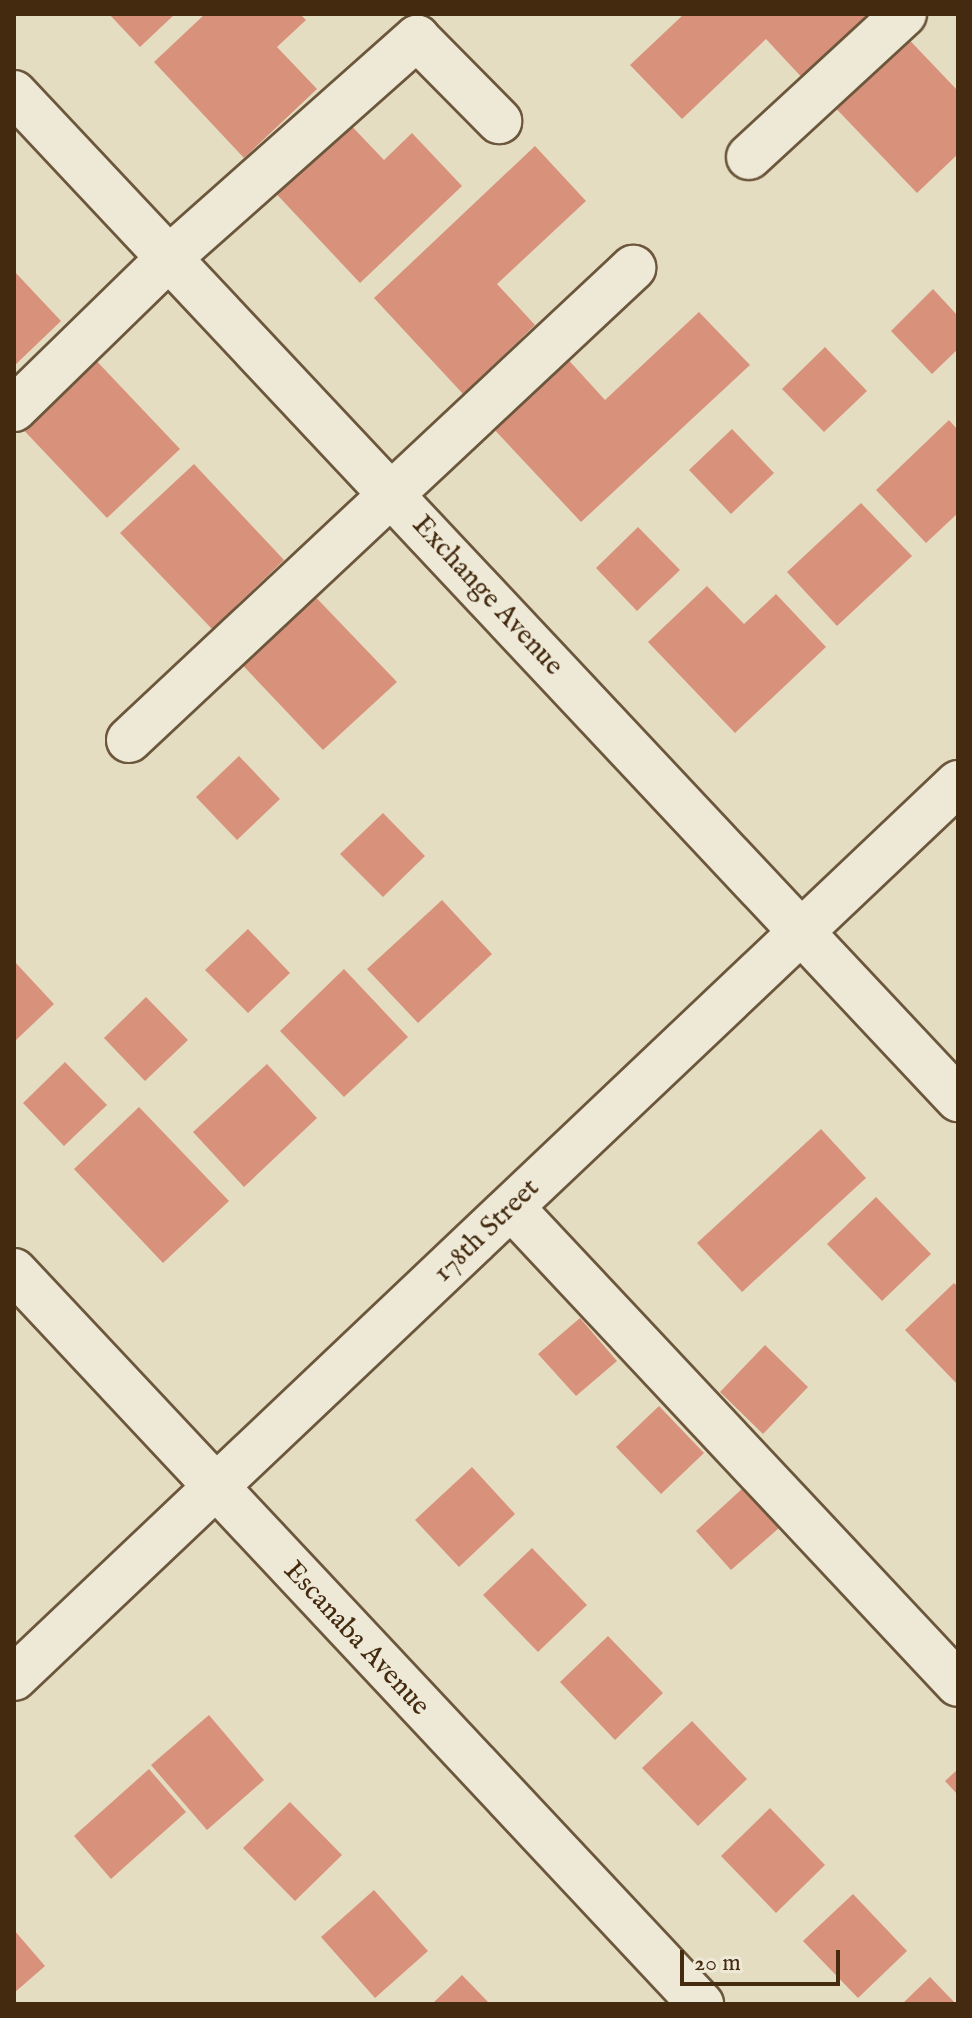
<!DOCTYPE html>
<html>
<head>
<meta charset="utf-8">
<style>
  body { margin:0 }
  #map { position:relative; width:972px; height:2018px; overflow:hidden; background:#e5ddc1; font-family:"IM FELL English",serif }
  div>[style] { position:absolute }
  .building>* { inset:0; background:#d8927c }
  .roads { filter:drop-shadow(2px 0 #6c573c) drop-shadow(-2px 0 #6c573c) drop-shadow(0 2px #6c573c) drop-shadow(0 -2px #6c573c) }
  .minor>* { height:44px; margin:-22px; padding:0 22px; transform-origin:22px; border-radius:22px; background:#eee9d7 }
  span { translate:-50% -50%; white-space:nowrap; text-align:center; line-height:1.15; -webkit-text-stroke:6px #eee9d7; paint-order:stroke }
  .street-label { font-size:28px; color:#442a0f }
  .frame { position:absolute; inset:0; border:16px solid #442a0f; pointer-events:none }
  .scale { position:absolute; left:680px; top:1950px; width:160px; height:36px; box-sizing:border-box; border:4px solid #442a0f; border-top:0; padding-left:10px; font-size:24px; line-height:28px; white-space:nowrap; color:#442a0f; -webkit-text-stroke:6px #eee9d7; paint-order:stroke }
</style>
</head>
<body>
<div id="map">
  <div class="building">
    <div style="clip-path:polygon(109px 14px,175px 14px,140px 47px)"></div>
    <div style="clip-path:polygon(205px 14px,300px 14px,306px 20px,277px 47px,317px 89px,244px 158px,154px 62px)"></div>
    <div style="clip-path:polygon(684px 14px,875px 14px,806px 82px,766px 39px,682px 119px,630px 65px)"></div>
    <div style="clip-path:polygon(898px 28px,958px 91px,958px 154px,917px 193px,825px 97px)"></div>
    <div style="clip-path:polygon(342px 116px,384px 160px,412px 133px,462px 186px,360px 283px,268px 185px)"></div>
    <div style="clip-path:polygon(535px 146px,586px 201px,497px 284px,535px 325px,463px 394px,374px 298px)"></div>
    <div style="clip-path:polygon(14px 271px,61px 321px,14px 366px)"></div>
    <div style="clip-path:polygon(933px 289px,958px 316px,958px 349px,932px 374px,891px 331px)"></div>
    <div style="clip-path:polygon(699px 312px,750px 365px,581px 522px,489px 424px,564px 355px,605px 400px)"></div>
    <div style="clip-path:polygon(825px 347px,867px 391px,824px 432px,782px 389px)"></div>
    <div style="clip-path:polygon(89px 353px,180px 449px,107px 518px,16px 422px)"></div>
    <div style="clip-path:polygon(949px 420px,958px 430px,958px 513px,926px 543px,876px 490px)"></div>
    <div style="clip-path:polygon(732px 429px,774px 473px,731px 514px,689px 470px)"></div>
    <div style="clip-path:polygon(194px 464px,284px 560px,212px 629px,120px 533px)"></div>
    <div style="clip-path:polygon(861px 503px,912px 556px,837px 626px,787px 572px)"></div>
    <div style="clip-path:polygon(638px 527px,680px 570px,637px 611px,596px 568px)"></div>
    <div style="clip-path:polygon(305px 586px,397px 682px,323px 750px,233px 655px)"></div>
    <div style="clip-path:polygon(707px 586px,744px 624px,776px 594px,826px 647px,735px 733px,648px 642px)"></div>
    <div style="clip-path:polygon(239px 756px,280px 799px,237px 840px,196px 797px)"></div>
    <div style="clip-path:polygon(383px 813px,425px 856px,383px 897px,340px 854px)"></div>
    <div style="clip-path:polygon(442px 900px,492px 954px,418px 1023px,367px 969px)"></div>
    <div style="clip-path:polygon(248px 929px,290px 973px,248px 1013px,205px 970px)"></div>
    <div style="clip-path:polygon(14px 961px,54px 1004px,14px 1042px)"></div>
    <div style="clip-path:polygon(344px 969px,408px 1037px,344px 1097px,280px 1031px)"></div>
    <div style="clip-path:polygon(146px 997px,188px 1040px,145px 1081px,104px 1038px)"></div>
    <div style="clip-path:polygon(65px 1062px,107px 1105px,64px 1146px,23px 1103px)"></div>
    <div style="clip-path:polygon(267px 1064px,317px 1118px,244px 1187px,193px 1132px)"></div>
    <div style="clip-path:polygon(139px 1107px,229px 1201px,163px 1263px,74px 1169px)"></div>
    <div style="clip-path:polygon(821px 1129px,866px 1178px,742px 1292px,697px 1243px)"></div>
    <div style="clip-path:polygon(876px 1197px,931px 1254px,882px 1301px,827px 1244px)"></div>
    <div style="clip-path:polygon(954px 1283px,958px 1287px,958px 1385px,905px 1330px)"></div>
    <div style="clip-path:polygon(580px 1318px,617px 1361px,576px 1396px,538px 1354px)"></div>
    <div style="clip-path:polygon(765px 1345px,808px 1387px,763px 1434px,720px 1392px)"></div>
    <div style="clip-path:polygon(659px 1406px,704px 1453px,661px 1494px,616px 1447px)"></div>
    <div style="clip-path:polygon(472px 1467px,515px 1514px,459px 1567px,415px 1520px)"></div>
    <div style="clip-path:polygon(743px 1488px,779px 1528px,731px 1570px,696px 1531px)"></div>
    <div style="clip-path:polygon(532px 1548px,587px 1605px,538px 1652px,483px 1595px)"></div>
    <div style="clip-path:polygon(608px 1636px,663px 1693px,615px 1740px,560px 1682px)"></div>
    <div style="clip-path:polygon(209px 1715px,264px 1780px,207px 1830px,151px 1765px)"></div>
    <div style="clip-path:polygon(692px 1721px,747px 1779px,698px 1826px,642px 1768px)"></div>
    <div style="clip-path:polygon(149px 1769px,186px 1812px,111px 1879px,74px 1836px)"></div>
    <div style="clip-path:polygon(958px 1769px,958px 1795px,945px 1781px)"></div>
    <div style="clip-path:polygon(290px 1802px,342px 1855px,295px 1901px,243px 1848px)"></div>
    <div style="clip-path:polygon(770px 1808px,825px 1865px,776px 1913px,721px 1856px)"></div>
    <div style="clip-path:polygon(374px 1890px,428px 1951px,375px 1998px,321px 1937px)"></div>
    <div style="clip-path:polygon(853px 1894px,907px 1951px,858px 1998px,803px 1941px)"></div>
    <div style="clip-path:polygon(14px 1930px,45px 1966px,14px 1993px)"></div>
    <div style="clip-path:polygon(462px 1975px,490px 2004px,432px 2004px)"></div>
    <div style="clip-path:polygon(930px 1977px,956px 2004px,902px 2004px)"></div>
  </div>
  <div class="roads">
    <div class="minor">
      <div style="left:14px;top:93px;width:1380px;rotate:46.82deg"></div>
      <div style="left:749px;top:157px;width:211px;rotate:-42.7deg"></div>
      <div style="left:14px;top:409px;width:216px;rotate:-44.3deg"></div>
      <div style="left:169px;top:258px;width:332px;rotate:-41.6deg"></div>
      <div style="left:417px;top:38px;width:117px;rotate:45.3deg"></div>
      <div style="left:129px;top:740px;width:691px;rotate:-43.12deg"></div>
      <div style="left:512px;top:1208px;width:652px;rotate:46.86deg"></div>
      <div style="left:14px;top:1271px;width:1005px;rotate:46.86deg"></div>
      <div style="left:14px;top:1678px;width:1301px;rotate:-43.47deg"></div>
    </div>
  </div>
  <div class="street-label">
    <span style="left:487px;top:596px;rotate:47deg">Exchange Avenue</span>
    <span style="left:487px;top:1231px;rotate:-44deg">178th Street</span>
    <span style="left:356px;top:1639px;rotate:47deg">Escanaba Avenue</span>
  </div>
  <div class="frame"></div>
  <div class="scale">20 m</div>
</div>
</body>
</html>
